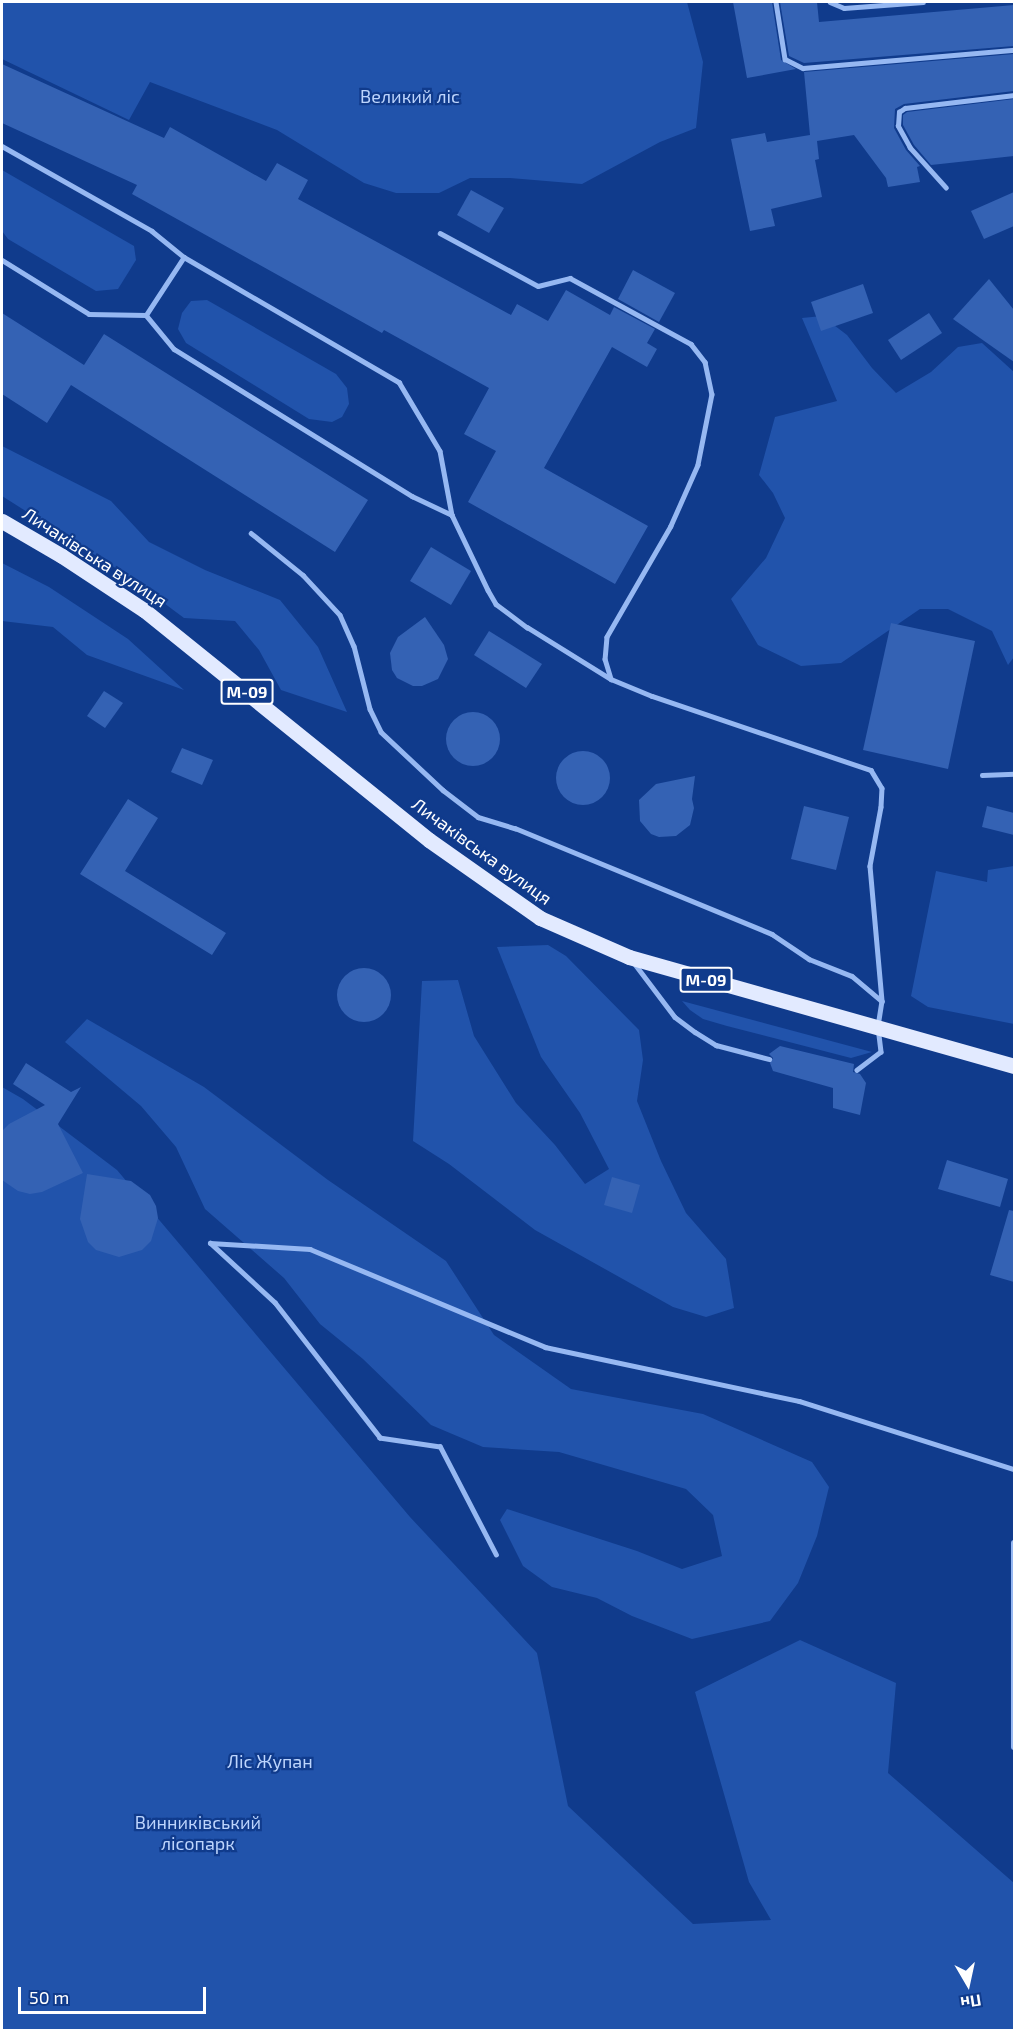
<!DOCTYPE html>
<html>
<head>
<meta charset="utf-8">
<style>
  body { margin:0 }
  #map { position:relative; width:1016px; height:2032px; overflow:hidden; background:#103b8c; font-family:"Exo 2",sans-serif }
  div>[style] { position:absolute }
  .green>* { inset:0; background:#2153ab }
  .building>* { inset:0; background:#3462b4 }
  .round { border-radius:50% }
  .service>* { height:4.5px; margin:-2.25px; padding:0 2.25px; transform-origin:2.25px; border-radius:2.25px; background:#96b8f2 }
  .minor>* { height:6px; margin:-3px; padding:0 3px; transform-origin:3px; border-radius:3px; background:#96b8f2 }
  .primary>* { height:15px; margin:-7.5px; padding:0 7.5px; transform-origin:7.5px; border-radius:7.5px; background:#e2eaff }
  span { translate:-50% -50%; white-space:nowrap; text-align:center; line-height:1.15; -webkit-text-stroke:4.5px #103b8c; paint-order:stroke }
  .shield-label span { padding:2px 4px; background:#103b8c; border:2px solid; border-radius:4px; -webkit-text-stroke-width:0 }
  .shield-label { font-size:16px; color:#fff; font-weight:700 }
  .park-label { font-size:18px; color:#bdd5fd }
  .street-label { font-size:18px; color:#fff }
  .frame { position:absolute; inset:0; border:3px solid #fff; pointer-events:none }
  .north { position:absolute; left:938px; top:1954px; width:60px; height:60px; -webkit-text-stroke:4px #103b8c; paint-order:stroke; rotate:171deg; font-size:16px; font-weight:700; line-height:24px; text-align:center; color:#fff }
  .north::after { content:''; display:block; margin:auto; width:21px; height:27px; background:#fff; clip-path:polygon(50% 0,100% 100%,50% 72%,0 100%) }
  .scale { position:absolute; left:18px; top:1987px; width:188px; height:27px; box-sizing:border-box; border:3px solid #fff; border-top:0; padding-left:8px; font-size:18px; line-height:21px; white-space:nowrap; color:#fff; -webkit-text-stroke:4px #103b8c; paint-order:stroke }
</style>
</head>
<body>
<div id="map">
  <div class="green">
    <div style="clip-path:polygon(2px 2px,687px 2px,703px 62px,696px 128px,660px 142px,582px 184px,510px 178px,470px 178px,439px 193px,396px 193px,364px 183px,277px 130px,150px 82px,129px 120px,2px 59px)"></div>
    <div style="clip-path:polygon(2px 170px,134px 246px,136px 260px,118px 289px,96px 291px,8px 239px,2px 231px)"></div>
    <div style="clip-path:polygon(207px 300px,336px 374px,347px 388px,349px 404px,342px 417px,332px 422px,309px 419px,186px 343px,178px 329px,182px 313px,191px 301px)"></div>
    <div style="clip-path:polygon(822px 316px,847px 335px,872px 368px,896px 393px,931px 372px,958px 347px,982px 343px,1014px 372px,1014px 657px,1008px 665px,992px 631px,948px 609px,920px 609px,841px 663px,801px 666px,758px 645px,731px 599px,766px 558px,785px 518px,773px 493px,759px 475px,775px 417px,837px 401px,802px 318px)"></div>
    <div style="clip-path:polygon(2px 446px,111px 501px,149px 542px,205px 570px,280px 600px,318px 647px,347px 712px,281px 690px,259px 650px,235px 621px,184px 618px,125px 574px,2px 496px)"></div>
    <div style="clip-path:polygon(2px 563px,49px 587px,128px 639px,184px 690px,87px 655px,53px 627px,2px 621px)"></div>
    <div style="clip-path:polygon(1014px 866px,1014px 1024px,928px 1007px,911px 996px,936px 871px,987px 882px,988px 870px)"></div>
    <div style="clip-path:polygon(548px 945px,566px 956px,639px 1030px,643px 1060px,637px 1101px,661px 1161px,686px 1213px,726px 1259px,734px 1308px,706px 1317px,673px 1307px,535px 1230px,449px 1164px,413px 1141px,422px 981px,458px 980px,474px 1036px,516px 1103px,555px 1145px,585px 1184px,609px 1169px,580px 1113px,541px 1057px,497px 947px)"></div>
    <div style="clip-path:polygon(682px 1001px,872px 1052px,851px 1058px,727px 1026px,703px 1019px,690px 1010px)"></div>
    <div style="clip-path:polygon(87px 1019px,204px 1087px,328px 1180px,446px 1261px,494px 1335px,571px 1389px,703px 1414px,812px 1462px,829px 1487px,817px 1536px,798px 1583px,770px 1621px,692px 1639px,632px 1616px,597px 1598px,552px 1587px,523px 1566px,500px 1520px,507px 1509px,637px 1551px,682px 1569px,722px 1556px,713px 1515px,686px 1489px,559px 1452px,483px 1447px,431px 1425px,363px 1359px,320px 1324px,284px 1278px,205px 1209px,176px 1147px,141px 1106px,65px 1042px)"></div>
    <div style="clip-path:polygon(2px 1087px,23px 1099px,117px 1170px,410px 1517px,537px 1653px,568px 1806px,693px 1924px,771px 1920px,749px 1882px,695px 1692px,800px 1640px,896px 1683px,888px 1773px,1014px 1883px,1014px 2030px,2px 2030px)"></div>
  </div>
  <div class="building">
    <div style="clip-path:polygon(733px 2px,772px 2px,781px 60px,796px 69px,747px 78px)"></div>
    <div style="clip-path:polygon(780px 2px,817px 2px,819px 22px,1014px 5px,1014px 46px,804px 63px,789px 56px)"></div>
    <div style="clip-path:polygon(1014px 54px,1014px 91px,904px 104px,895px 109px,894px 128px,906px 150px,920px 166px,917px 167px,920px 182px,888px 187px,886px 178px,854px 135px,817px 141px,819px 159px,815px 160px,822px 197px,771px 209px,775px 226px,750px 231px,731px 139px,765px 133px,767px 142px,810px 135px,804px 72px)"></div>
    <div style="clip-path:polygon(2px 64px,164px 138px,170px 127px,266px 181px,277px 163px,308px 180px,298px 199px,511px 315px,517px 304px,548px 321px,566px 290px,610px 315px,614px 307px,655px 329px,647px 343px,657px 349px,647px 367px,612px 347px,544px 468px,648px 526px,615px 584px,468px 502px,496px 451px,464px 434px,489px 388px,384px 330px,382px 333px,132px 194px,137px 185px,2px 123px)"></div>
    <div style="clip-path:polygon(1014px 99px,1014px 156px,931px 165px,914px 145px,903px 125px,903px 115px,907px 112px)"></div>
    <div style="clip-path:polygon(471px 190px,504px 208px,489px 233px,457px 215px)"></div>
    <div style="clip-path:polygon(1014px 192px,1014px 226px,984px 239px,971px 211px)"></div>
    <div style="clip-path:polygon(633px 270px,675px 293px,659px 322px,618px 299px)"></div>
    <div style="clip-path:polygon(989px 279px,1014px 310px,1014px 362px,953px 319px)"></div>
    <div style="clip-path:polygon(863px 284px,873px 313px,821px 331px,811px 302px)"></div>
    <div style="clip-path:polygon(2px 313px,84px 365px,104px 334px,368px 500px,335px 552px,71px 385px,47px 423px,2px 394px)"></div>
    <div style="clip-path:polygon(929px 313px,942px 333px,901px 360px,888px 340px)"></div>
    <div style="clip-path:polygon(431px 547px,471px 571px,451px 605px,410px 581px)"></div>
    <div style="clip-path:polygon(425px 617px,444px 645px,448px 659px,438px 679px,422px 686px,413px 686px,397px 678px,392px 670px,390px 653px,398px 637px)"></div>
    <div style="clip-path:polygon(891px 623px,975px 641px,948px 769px,863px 750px)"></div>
    <div style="clip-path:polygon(489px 631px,542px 664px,526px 688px,474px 655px)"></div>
    <div style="clip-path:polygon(104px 691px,123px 703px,105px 728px,87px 716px)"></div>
    <div class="round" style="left:446px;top:712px;width:54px;height:54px"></div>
    <div style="clip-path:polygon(182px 748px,213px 760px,202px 785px,171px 772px)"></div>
    <div class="round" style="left:556px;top:751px;width:54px;height:54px"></div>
    <div style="clip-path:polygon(695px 776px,692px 799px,694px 808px,690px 825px,676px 836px,659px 837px,651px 834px,640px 821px,639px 800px,656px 784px)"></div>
    <div style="clip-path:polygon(128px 799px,158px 818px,125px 871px,226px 933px,212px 955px,80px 874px)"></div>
    <div style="clip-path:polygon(804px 806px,849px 817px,836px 870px,791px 859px)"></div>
    <div style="clip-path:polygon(987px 806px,1014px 813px,1014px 835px,982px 827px)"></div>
    <div class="round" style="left:337px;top:968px;width:54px;height:54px"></div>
    <div style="clip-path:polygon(780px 1046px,854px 1064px,853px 1072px,860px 1074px,866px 1083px,860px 1115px,833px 1108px,833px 1088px,773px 1071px,770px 1063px,773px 1058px,769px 1054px)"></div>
    <div style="clip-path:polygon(26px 1063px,71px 1092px,81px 1087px,58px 1124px,83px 1173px,42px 1192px,30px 1194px,18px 1191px,2px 1180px,2px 1131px,9px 1124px,45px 1105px,13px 1084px)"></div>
    <div style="clip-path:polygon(947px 1160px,1008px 1179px,1000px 1207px,938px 1189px)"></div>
    <div style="clip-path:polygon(87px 1174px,131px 1181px,150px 1195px,156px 1206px,158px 1218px,151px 1241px,142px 1250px,119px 1257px,96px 1250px,88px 1242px,80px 1219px)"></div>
    <div style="clip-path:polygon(612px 1177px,640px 1185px,632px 1213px,604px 1205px)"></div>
    <div style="clip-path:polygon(1009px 1210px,1014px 1211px,1014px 1282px,990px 1275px)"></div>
  </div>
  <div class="service">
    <div style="left:776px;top:2px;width:58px;rotate:81deg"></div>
    <div style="left:785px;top:59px;width:20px;rotate:27deg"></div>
    <div style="left:803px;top:68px;width:212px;rotate:-4.9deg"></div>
    <div style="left:830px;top:2px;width:15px;rotate:23deg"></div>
    <div style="left:844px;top:8px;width:79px;rotate:-4.3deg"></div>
    <div style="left:2px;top:146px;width:172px;rotate:29.5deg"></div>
    <div style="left:152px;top:231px;width:41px;rotate:39.1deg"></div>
    <div style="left:184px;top:257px;width:249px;rotate:30.2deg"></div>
    <div style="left:399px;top:382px;width:80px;rotate:59.3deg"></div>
    <div style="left:440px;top:451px;width:65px;rotate:79.4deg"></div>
    <div style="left:452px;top:515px;width:83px;rotate:64.4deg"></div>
    <div style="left:488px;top:590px;width:16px;rotate:60deg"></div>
    <div style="left:496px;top:604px;width:39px;rotate:37deg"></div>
    <div style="left:527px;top:627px;width:99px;rotate:31.8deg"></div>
    <div style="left:611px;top:679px;width:44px;rotate:22.5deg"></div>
    <div style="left:652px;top:696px;width:231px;rotate:18.7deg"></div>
    <div style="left:871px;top:770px;width:21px;rotate:59deg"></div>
    <div style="left:882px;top:788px;width:19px;rotate:93deg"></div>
    <div style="left:881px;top:807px;width:60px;rotate:100.6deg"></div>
    <div style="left:870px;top:866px;width:136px;rotate:84.9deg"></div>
    <div style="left:882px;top:1001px;width:26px;rotate:99deg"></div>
    <div style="left:878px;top:1027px;width:25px;rotate:83deg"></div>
    <div style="left:881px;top:1052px;width:30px;rotate:143deg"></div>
    <div style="left:946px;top:188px;width:54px;rotate:-132deg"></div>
    <div style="left:910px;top:148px;width:25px;rotate:-119deg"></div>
    <div style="left:898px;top:126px;width:14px;rotate:-86deg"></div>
    <div style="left:899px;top:112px;width:7px;rotate:-34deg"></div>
    <div style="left:905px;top:108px;width:110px;rotate:-6.8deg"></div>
    <div style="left:440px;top:233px;width:111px;rotate:28.4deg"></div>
    <div style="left:538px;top:286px;width:33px;rotate:-14deg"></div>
    <div style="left:570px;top:278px;width:138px;rotate:28.6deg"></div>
    <div style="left:691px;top:344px;width:23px;rotate:52deg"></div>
    <div style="left:705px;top:362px;width:33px;rotate:78deg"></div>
    <div style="left:712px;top:394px;width:72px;rotate:101.2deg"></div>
    <div style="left:698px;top:465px;width:67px;rotate:113.9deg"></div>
    <div style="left:671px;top:526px;width:128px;rotate:120deg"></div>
    <div style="left:607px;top:637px;width:22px;rotate:95deg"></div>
    <div style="left:605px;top:659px;width:21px;rotate:73deg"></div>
    <div style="left:2px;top:260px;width:102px;rotate:31.8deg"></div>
    <div style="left:89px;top:314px;width:57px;rotate:1deg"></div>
    <div style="left:146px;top:315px;width:69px;rotate:-56.8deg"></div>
    <div style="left:146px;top:315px;width:44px;rotate:50.5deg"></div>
    <div style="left:174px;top:349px;width:280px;rotate:31.7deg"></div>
    <div style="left:412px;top:496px;width:44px;rotate:25.4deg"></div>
    <div style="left:251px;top:533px;width:67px;rotate:38.9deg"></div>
    <div style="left:303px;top:575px;width:54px;rotate:47.2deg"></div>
    <div style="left:340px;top:615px;width:34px;rotate:66deg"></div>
    <div style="left:354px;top:646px;width:65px;rotate:75.7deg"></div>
    <div style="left:370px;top:709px;width:25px;rotate:64deg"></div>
    <div style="left:381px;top:732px;width:85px;rotate:43.1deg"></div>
    <div style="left:443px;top:790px;width:44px;rotate:37.6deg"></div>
    <div style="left:478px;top:817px;width:39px;rotate:17deg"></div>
    <div style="left:515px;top:828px;width:278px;rotate:22.4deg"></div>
    <div style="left:772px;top:934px;width:45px;rotate:34deg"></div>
    <div style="left:809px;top:959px;width:46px;rotate:21.6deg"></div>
    <div style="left:852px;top:976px;width:39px;rotate:40deg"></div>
    <div style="left:982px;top:775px;width:32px;rotate:-2deg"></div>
    <div style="left:635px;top:964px;width:66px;rotate:53deg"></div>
    <div style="left:675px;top:1017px;width:25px;rotate:37deg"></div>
    <div style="left:695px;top:1032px;width:25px;rotate:32deg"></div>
    <div style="left:716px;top:1045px;width:55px;rotate:14.8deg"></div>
    <div style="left:496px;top:1555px;width:122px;rotate:-117.4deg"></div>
    <div style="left:440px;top:1447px;width:61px;rotate:-171.5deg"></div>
    <div style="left:380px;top:1438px;width:171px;rotate:-127.9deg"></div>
    <div style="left:275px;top:1303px;width:88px;rotate:-137.3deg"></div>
    <div style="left:210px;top:1243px;width:100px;rotate:3.4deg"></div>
    <div style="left:310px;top:1249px;width:255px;rotate:22.6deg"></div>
    <div style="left:545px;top:1347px;width:260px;rotate:12deg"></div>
    <div style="left:799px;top:1401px;width:225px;rotate:17.6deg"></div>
  </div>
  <div class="minor">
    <div style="left:1014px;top:1543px;width:204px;rotate:90deg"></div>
  </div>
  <div class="primary">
    <div style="left:2px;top:521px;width:69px;rotate:30.3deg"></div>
    <div style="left:62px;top:556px;width:98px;rotate:33.4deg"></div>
    <div style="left:144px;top:610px;width:366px;rotate:38.9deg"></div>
    <div style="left:429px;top:840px;width:136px;rotate:35.1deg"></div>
    <div style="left:540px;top:918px;width:97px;rotate:23.7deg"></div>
    <div style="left:629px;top:957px;width:400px;rotate:15.8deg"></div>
  </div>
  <div class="shield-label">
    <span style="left:247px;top:692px">М-09</span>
    <span style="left:706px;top:980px">М-09</span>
  </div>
  <div class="park-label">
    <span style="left:410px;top:96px">Великий ліс</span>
    <span style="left:270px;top:1761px">Ліс Жупан</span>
    <span style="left:198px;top:1833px">Винниківський<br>лісопарк</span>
  </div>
  <div class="street-label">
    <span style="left:95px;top:557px;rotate:33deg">Личаківська вулиця</span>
    <span style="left:482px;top:851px;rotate:36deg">Личаківська вулиця</span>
  </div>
  <div class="frame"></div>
  <div class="north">Пн</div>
  <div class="scale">50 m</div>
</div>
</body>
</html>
